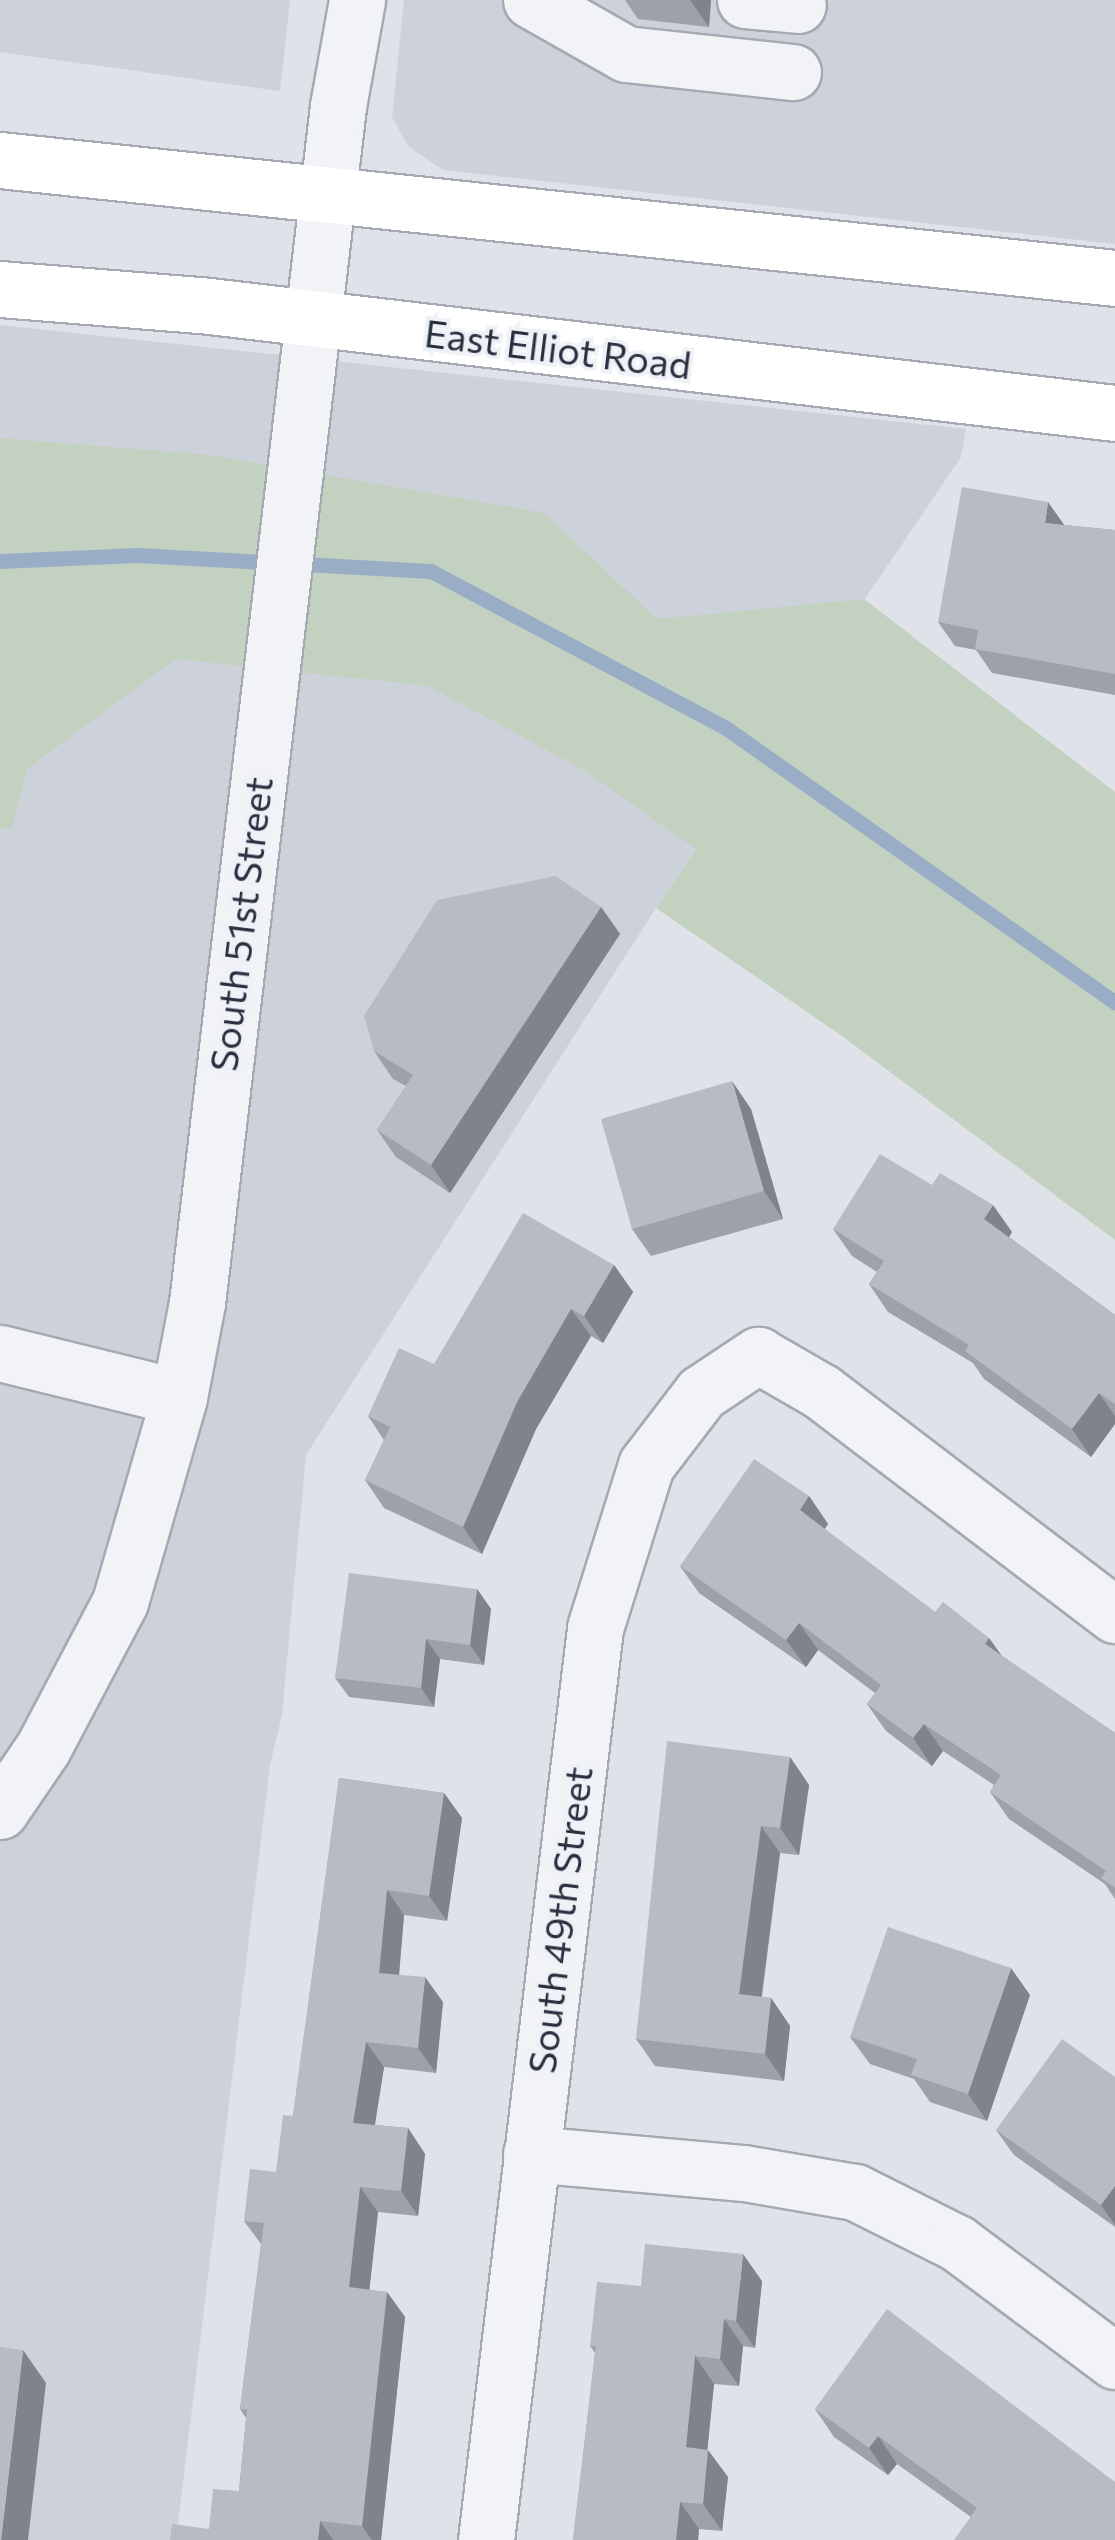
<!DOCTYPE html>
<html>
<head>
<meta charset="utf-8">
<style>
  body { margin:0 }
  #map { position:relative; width:1115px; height:2540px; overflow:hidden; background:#dfe2e8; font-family:Commissioner,sans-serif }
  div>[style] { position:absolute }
  .built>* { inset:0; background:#cdd1da }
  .green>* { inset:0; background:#c3d2c0 }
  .stream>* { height:15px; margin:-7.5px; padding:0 7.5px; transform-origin:7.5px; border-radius:7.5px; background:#9aadc7 }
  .roads { filter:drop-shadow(2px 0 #a4a9b2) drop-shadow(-2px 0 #a4a9b2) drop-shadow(0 2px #a4a9b2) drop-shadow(0 -2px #a4a9b2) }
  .minor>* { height:55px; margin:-27.5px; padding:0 27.5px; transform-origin:27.5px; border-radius:27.5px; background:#f2f3f6 }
  .major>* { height:55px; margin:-27.5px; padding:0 27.5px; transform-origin:27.5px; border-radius:27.5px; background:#fff }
  .wall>* { inset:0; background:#9da1a9 }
  .shaded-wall>* { inset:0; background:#7f838a }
  .building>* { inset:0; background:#b6bbc5 }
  span { translate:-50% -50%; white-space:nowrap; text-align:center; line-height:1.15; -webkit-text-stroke:8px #eef1f6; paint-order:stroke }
  .street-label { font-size:38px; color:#282f3f }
</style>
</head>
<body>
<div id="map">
  <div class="built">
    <div style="clip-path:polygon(0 0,290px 0,280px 91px,0 52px)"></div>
    <div style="clip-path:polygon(404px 0,1115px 0,1115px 244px,443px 170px,408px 146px,392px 117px)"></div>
    <div style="clip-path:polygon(0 325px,966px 429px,961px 457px,656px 908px,306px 1455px,282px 1715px,270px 1765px,176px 2540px,0 2540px)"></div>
  </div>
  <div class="green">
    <div style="clip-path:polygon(0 438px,211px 455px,544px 513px,657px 619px,864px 599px,1115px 792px,1115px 1240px,842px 1036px,656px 908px,696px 849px,582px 769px,428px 686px,176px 659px,28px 768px,11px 829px,0 828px)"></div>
  </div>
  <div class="stream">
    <div style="left:0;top:561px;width:137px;rotate:-2.5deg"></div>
    <div style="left:137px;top:555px;width:294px;rotate:3.1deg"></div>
    <div style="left:431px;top:571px;width:334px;rotate:28deg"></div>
    <div style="left:726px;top:728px;width:476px;rotate:35.2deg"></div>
  </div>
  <div class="roads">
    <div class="minor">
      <div style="left:531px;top:0;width:109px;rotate:29.6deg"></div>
      <div style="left:626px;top:54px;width:168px;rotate:6.2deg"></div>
      <div style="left:745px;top:0;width:53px;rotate:5.4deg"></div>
      <div style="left:0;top:1353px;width:184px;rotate:13.8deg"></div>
      <div style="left:0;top:1811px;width:76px;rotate:-55.7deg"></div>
      <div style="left:43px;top:1748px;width:165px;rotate:-62.2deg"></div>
      <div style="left:120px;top:1602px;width:213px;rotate:-73.9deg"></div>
      <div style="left:179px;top:1397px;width:96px;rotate:-79.2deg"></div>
      <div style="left:197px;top:1303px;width:1205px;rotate:-83.28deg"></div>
      <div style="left:338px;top:106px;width:108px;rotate:-79.8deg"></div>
      <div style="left:531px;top:2154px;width:214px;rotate:5.1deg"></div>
      <div style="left:744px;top:2173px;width:113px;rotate:9.7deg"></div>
      <div style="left:855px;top:2192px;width:114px;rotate:26.6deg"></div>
      <div style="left:957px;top:2243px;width:197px;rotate:36.8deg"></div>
      <div style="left:486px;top:2540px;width:918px;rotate:-83.18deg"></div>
      <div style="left:595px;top:1628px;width:171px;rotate:-72.6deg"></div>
      <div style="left:646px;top:1465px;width:91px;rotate:-52.6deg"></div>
      <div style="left:701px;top:1393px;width:69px;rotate:-33.7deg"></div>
      <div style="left:758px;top:1355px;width:74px;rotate:30deg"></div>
      <div style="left:822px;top:1392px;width:368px;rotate:37.3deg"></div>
    </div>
    <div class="major">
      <div style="left:0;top:160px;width:1121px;rotate:6.04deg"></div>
      <div style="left:0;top:289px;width:202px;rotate:4.6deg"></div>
      <div style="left:201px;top:305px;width:920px;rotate:6.74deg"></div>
    </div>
  </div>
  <div class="wall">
    <div style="clip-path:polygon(625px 0,711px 0,709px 27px,638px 19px)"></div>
    <div style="clip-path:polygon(1064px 525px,1115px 530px,1115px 695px,992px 673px,976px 650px,955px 646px,938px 622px)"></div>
    <div style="clip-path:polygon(601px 907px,620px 934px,450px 1193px,396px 1157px,377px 1130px,406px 1086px,393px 1079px,374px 1051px)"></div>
    <div style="clip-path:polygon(751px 1109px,783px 1219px,651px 1256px,632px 1229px)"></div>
    <div style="clip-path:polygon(932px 1185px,1012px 1232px,1009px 1237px,1115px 1315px,1115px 1424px,1091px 1457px,984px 1379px,973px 1363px,888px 1312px,869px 1284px,877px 1272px,852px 1256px,833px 1229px)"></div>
    <div style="clip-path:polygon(614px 1265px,633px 1292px,603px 1343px,591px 1336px,536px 1429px,482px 1554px,384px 1508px,365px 1480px,384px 1440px,368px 1416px)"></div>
    <div style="clip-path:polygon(809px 1496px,828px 1524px,824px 1529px,935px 1612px,989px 1638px,1002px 1656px,1115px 1733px,1115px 1899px,1105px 1884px,1009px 1819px,990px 1792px,994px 1785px,943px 1751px,932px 1766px,886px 1731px,867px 1704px,875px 1693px,818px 1650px,806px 1667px,699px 1593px,680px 1566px)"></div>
    <div style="clip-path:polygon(477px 1589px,491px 1609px,484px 1665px,440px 1659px,434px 1707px,349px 1697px,335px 1678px)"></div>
    <div style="clip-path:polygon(790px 1757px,809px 1785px,799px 1855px,780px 1853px,762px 1997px,771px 1998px,790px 2026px,784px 2081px,655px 2066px,636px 2039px)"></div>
    <div style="clip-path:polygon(339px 1778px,444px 1793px,462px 1818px,447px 1921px,404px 1915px,399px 1975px,443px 2002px,436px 2073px,384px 2067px,375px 2125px,408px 2128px,425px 2154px,418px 2216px,378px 2212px,369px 2290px,387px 2292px,405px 2317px,381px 2540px,170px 2540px,209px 2529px,239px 2491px,246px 2418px,240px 2409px,261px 2244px,244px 2221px,276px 2172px,293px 2116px)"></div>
    <div style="clip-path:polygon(1030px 1995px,987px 2121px,930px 2102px,914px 2079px,870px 2064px,850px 2037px)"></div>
    <div style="clip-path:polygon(1115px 2077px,1115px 2227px,1014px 2155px,996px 2130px)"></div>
    <div style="clip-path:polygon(762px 2281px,755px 2348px,743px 2346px,739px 2386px,714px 2384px,707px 2450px,728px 2477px,722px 2531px,699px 2529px,698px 2540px,573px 2540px,595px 2353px,590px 2346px,641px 2286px)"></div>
    <div style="clip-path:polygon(815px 2409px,1115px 2482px,971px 2517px,897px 2464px,888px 2475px,834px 2437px)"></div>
  </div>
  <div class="shaded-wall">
    <div style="clip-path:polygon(690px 0,711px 0,709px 27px)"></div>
    <div style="clip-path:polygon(1048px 502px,1065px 526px,1045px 523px)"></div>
    <div style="clip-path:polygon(601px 907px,620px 934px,450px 1193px,431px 1165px)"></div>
    <div style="clip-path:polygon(732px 1081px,751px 1109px,783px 1219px,764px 1191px)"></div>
    <div style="clip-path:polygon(993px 1205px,1012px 1232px,1003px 1247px,984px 1219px)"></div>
    <div style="clip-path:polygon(614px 1265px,633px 1292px,603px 1343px,584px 1316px)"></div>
    <div style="clip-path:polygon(571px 1309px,591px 1336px,536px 1429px,482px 1554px,463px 1527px,517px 1402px)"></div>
    <div style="clip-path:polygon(1099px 1393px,1115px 1416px,1115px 1424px,1091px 1457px,1072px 1429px)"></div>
    <div style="clip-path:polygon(809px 1496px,828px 1524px,819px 1537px,800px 1510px)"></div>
    <div style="clip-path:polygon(477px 1589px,491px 1609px,484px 1665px,470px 1645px)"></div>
    <div style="clip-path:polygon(799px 1623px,818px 1650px,806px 1667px,786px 1640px)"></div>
    <div style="clip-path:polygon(989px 1638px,1008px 1665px,985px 1644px)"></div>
    <div style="clip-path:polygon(426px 1639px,440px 1659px,434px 1707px,421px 1688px)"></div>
    <div style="clip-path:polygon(924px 1724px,943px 1751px,932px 1766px,913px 1738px)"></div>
    <div style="clip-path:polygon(790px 1757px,809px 1785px,799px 1855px,780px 1828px)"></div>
    <div style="clip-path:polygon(444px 1793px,462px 1818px,447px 1921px,429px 1896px)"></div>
    <div style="clip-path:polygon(761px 1826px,780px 1853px,758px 2022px,739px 1994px)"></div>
    <div style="clip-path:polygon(387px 1890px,404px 1915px,397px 1998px,379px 1973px)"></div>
    <div style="clip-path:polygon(1011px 1968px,1030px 1995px,987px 2121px,968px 2094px)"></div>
    <div style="clip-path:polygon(425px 1977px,443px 2002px,436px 2073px,418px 2048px)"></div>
    <div style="clip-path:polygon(771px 1998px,790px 2026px,784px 2081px,765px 2054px)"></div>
    <div style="clip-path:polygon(366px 2042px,384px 2067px,371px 2148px,353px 2123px)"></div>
    <div style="clip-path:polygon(408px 2128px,425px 2154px,418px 2216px,401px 2191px)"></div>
    <div style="clip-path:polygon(1115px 2186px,1115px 2225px,1101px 2205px)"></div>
    <div style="clip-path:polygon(360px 2187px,378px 2212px,367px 2312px,349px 2287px)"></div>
    <div style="clip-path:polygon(743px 2254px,762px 2281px,755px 2348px,736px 2321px)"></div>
    <div style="clip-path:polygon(387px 2292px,405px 2317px,381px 2540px,372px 2540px,362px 2526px)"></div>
    <div style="clip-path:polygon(724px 2319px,743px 2346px,739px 2386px,720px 2359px)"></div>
    <div style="clip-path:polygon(23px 2350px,46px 2383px,28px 2540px,1px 2540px)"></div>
    <div style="clip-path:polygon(695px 2356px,714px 2384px,705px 2474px,686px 2447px)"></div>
    <div style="clip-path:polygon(878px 2436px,897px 2464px,888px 2475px,869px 2448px)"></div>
    <div style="clip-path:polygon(708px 2450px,728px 2477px,722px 2531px,703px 2504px)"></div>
    <div style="clip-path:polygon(680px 2502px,699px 2529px,698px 2540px,676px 2540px)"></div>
    <div style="clip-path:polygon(320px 2521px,333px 2540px,318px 2540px)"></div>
  </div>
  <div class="building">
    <div style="clip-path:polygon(962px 487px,1048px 502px,1045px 523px,1115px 530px,1115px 674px,975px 649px,978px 630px,938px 622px)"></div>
    <div style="clip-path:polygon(556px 876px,601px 907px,431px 1165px,377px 1130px,413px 1075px,374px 1051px,364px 1016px,437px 900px)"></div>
    <div style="clip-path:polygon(732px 1081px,764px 1191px,632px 1229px,601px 1119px)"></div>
    <div style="clip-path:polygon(880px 1154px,932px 1185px,940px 1173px,993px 1205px,984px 1219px,1115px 1315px,1115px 1404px,1099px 1393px,1072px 1429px,965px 1351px,969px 1345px,869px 1284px,884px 1261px,833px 1229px)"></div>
    <div style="clip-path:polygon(523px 1213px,614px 1265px,584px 1316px,571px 1309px,517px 1402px,463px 1527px,365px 1480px,390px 1427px,368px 1416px,399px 1348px,434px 1364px)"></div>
    <div style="clip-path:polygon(754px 1459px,809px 1496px,800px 1510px,935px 1612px,943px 1602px,989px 1638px,985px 1644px,1115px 1733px,1115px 1888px,1101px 1878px,1106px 1871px,990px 1792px,1001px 1775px,924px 1724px,913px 1738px,867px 1704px,881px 1685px,799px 1623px,786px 1640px,680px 1566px)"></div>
    <div style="clip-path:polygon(349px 1573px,477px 1589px,470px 1645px,426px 1639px,421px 1688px,335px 1678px)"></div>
    <div style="clip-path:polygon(667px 1741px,790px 1757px,780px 1828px,761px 1826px,739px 1994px,771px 1998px,765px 2054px,636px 2039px)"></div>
    <div style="clip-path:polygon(339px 1778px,444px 1793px,429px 1896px,387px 1890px,379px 1973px,425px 1977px,418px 2048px,366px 2042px,353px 2123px,408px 2128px,401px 2191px,360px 2187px,349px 2287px,387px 2292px,362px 2526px,320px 2521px,318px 2540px,170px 2540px,172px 2524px,209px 2529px,213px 2489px,239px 2491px,247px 2410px,240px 2409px,264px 2223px,244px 2221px,250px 2169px,276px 2172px,283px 2115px,293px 2116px)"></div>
    <div style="clip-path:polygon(888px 1927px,1011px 1968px,968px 2094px,911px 2075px,917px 2059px,850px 2037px)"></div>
    <div style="clip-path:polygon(1062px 2039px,1115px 2077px,1115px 2186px,1101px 2205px,996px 2130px)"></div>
    <div style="clip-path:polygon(645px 2244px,743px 2254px,736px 2321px,724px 2319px,720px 2359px,695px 2356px,686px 2447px,708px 2450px,703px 2504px,680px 2502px,676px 2540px,573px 2540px,596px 2346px,590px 2346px,597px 2282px,641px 2286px)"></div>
    <div style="clip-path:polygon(887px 2309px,1115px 2482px,1115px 2540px,954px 2540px,977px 2508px,878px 2436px,869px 2448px,815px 2409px)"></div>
    <div style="clip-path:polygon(0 2347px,23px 2350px,1px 2540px,0 2540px)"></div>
  </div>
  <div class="street-label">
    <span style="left:558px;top:348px;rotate:7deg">East Elliot Road</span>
    <span style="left:240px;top:924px;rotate:-83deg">South 51st Street</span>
    <span style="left:559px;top:1920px;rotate:-83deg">South 49th Street</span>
  </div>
</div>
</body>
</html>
